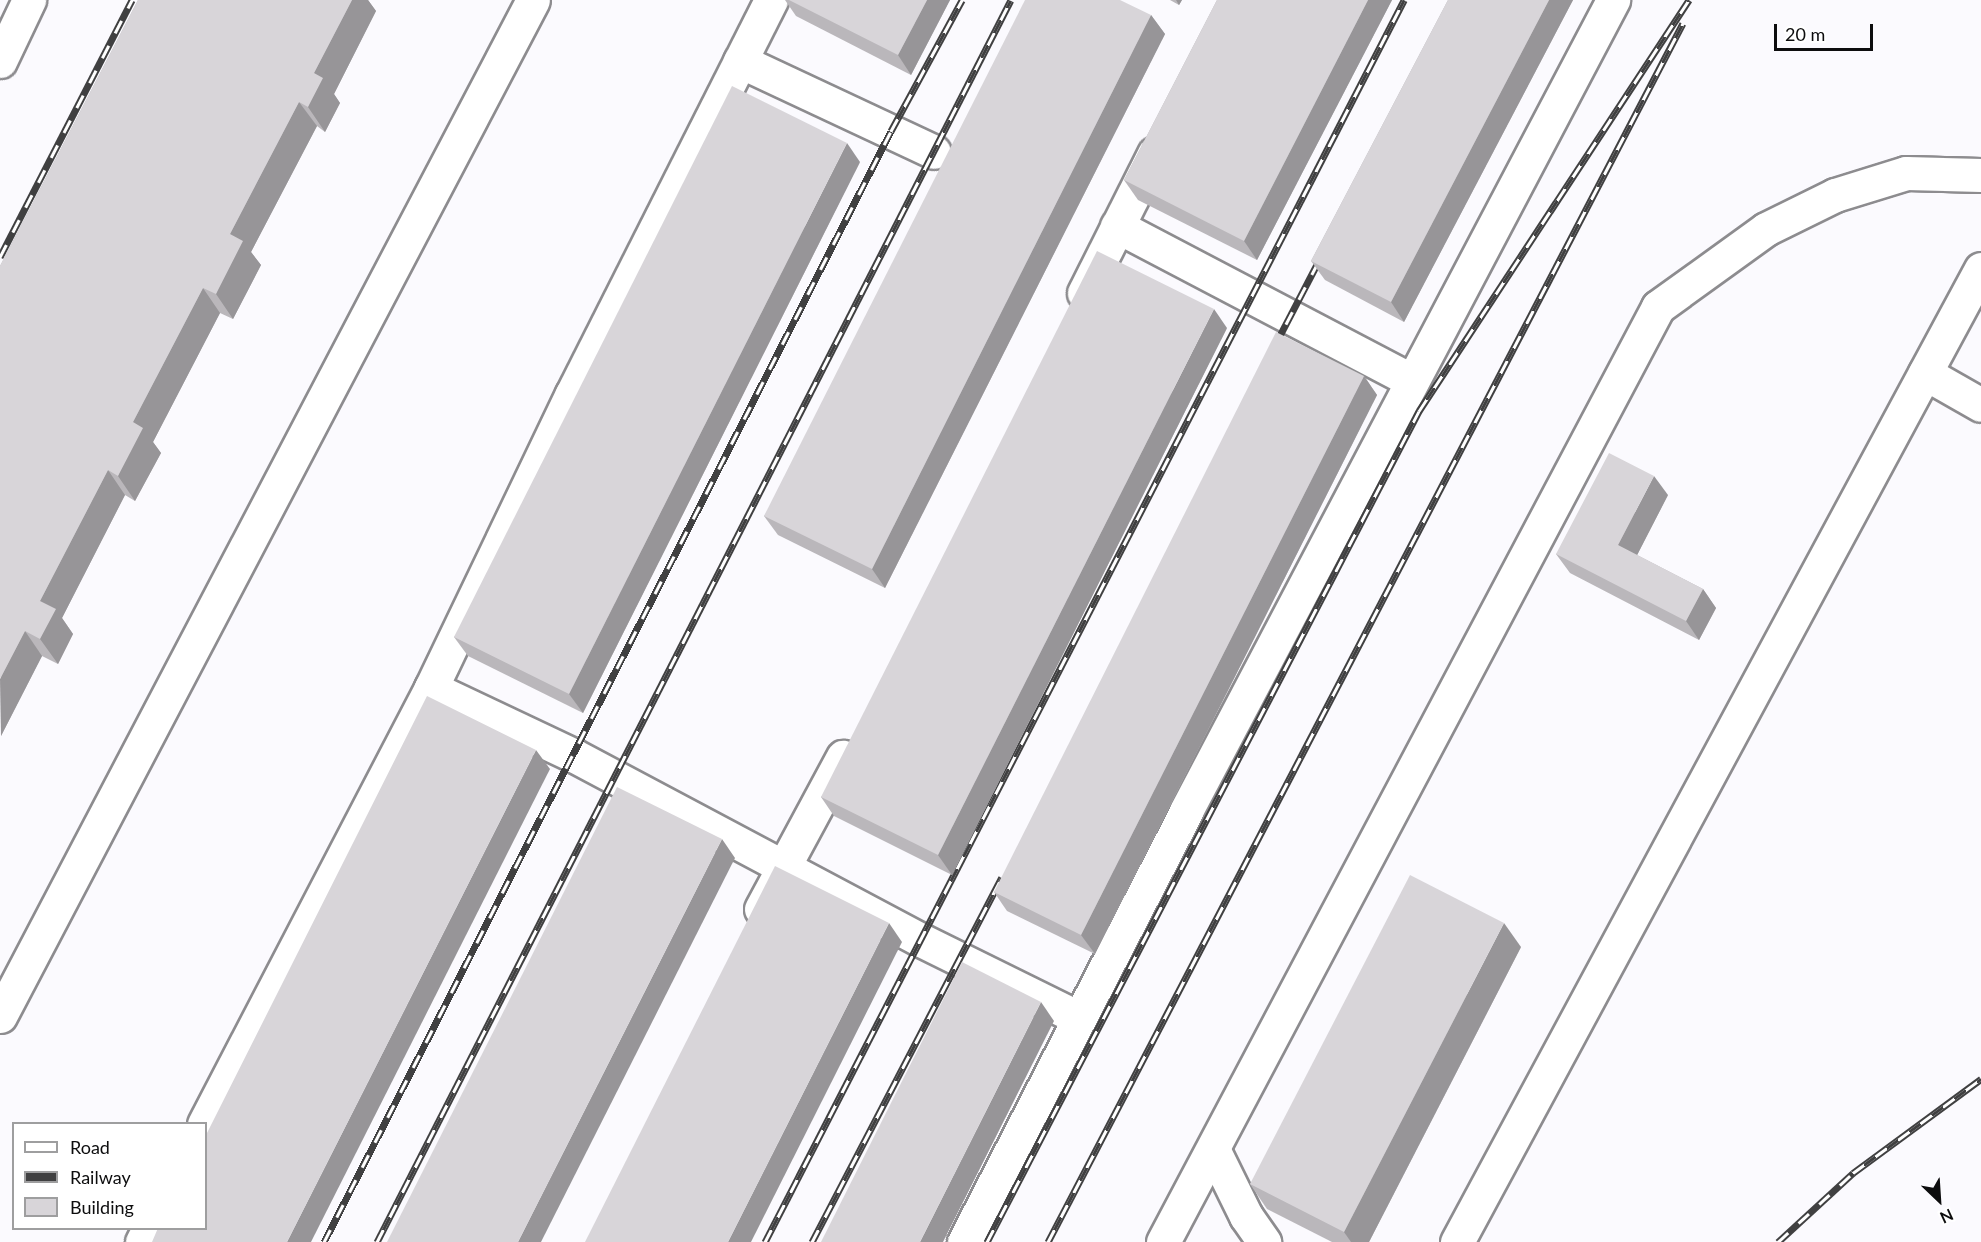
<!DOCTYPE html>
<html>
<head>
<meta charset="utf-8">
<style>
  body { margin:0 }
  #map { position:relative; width:1981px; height:1242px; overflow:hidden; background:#fbfafe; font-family:Lato,sans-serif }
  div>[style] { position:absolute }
  .roads { filter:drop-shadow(2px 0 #8d8c8f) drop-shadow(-2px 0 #8d8c8f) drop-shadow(0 2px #8d8c8f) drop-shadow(0 -2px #8d8c8f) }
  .minor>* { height:33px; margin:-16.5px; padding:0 16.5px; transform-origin:16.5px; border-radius:16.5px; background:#fff }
  .rail>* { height:7px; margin-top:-3.5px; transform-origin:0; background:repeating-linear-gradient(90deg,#fff 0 14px,#404041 0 28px); box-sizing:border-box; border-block:2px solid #404041 }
  .wall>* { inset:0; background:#bab7bb }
  .shaded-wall>* { inset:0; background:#979598 }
  .building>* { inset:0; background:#d8d5d9 }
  span { translate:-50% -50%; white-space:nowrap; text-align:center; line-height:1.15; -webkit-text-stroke:4.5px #fff; paint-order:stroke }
  .legend { position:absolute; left:12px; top:1122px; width:195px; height:108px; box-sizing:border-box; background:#fff; border:2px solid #9e9e9f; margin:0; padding:8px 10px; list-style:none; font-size:18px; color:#0d0d0e }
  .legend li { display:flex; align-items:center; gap:12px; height:30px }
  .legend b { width:30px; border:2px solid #9e9e9f }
  .north { position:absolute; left:1909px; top:1170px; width:60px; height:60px; -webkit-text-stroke:4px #fff; paint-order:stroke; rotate:155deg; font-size:16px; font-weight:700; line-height:24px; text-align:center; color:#0d0d0e }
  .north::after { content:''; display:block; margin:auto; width:21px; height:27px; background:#0d0d0e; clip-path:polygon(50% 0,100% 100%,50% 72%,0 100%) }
  .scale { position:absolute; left:1774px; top:24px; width:99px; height:27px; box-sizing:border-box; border:3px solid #0d0d0e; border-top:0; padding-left:8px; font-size:18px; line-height:21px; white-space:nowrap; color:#0d0d0e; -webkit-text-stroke:4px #fff; paint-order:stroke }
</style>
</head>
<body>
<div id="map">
  <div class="roads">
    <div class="minor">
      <div style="left:0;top:61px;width:68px;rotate:-64.6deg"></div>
      <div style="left:740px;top:61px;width:214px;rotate:25.1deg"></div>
      <div style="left:1117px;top:226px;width:333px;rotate:27.7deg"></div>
      <div style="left:1084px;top:293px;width:156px;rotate:-63.3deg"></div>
      <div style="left:1925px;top:373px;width:64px;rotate:29.7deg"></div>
      <div style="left:431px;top:688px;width:157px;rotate:25.3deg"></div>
      <div style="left:573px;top:755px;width:394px;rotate:28deg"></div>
      <div style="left:921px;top:940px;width:176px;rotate:26.3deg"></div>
      <div style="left:761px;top:909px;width:173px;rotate:-61.7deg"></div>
      <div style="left:0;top:1016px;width:1147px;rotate:-62.32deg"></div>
      <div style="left:204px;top:1124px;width:492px;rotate:-62.5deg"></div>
      <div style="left:431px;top:688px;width:326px;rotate:-64.4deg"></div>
      <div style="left:572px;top:394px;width:441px;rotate:-63.2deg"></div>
      <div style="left:1213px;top:1149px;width:75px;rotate:63.8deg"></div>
      <div style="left:1246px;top:1216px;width:32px;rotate:55deg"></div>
      <div style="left:142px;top:1242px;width:16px;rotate:-63deg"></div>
      <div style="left:964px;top:1242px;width:485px;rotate:-62.7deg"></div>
      <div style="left:1186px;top:811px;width:917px;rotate:-62.23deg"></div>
      <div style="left:1163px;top:1242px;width:1058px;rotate:-62.1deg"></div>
      <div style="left:1658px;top:307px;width:133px;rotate:-35.8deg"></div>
      <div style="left:1766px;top:229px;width:77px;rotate:-26.2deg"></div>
      <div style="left:1835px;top:195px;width:74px;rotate:-17.2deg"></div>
      <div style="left:1906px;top:173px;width:75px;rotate:1.5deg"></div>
      <div style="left:1457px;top:1242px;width:1105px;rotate:-61.7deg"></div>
    </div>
  </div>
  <div class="rail">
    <div style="left:0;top:257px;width:289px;rotate:-62.8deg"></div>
    <div style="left:1273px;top:349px;width:108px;rotate:-62.5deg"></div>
    <div style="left:324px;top:1242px;width:1247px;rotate:-62.96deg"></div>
    <div style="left:891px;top:131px;width:149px;rotate:-61.5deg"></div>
    <div style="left:377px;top:1242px;width:1394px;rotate:-62.96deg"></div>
    <div style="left:765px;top:1242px;width:1397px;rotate:-62.77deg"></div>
    <div style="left:812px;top:1242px;width:411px;rotate:-62.5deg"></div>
    <div style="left:987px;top:1242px;width:937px;rotate:-62.53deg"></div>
    <div style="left:1419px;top:411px;width:492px;rotate:-56.7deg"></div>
    <div style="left:1048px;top:1242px;width:1374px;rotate:-62.48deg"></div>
    <div style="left:1778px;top:1242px;width:102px;rotate:-42.6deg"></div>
    <div style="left:1853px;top:1173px;width:159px;rotate:-36.3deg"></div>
  </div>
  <div class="wall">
    <div style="clip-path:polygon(138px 0,368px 0,376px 11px,334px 94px,340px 103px,325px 132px,317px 126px,251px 252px,261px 265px,233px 319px,220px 313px,153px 442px,161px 453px,135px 501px,125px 495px,62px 618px,73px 634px,58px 664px,42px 656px,1px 736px,0 266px)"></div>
    <div style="clip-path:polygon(785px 0,950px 0,911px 75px,796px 16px)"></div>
    <div style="clip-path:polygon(1170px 0,1182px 0,1179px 5px)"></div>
    <div style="clip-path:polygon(1217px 0,1392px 0,1257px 260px,1138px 200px,1124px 180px)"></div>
    <div style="clip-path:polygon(1448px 0,1573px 0,1404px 322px,1325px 280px,1311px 261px)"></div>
    <div style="clip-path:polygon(1151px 15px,1165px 34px,885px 588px,778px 535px,764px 516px)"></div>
    <div style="clip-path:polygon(860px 162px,583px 713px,468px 656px,454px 637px)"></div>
    <div style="clip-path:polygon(1227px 328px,952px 875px,834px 816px,821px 797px)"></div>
    <div style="clip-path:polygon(1364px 376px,1377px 395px,1095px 954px,1007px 911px,994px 892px)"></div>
    <div style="clip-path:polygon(1668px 495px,1637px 555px,1703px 589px,1716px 608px,1699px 640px,1570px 573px,1556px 554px)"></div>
    <div style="clip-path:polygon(1521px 947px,1369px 1242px,1332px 1242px,1267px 1209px,1250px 1184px)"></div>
  </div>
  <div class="shaded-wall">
    <div style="clip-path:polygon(352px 0,368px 0,376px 11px,334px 94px,340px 103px,325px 132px,308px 107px,314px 73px)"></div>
    <div style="clip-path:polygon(927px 0,950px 0,911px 75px,898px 55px)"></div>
    <div style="clip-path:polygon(1176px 0,1182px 0,1179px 5px)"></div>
    <div style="clip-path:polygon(1368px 0,1392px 0,1257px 260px,1244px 241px)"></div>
    <div style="clip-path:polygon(1549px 0,1573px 0,1404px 322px,1391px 302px)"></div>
    <div style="clip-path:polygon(1151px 15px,1165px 34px,885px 588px,872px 569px)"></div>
    <div style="clip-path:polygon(299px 102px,317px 126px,251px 252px,261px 265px,233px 319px,216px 294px,230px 234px)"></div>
    <div style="clip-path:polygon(847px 143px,860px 162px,583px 713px,569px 694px)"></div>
    <div style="clip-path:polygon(203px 288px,220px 313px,153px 442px,161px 453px,135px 501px,118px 476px,133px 422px)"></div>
    <div style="clip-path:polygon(1214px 309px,1227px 328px,952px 875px,938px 855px)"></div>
    <div style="clip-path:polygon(1364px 376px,1377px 395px,1095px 954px,1081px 935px)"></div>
    <div style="clip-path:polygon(108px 470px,125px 495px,62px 618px,73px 634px,58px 664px,40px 639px,40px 601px)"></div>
    <div style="clip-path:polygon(1654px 476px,1668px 495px,1632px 565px,1618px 545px)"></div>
    <div style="clip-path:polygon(1703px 589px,1716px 608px,1699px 640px,1686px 621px)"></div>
    <div style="clip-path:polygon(25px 631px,42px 656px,1px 736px,0 679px)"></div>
    <div style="clip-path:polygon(536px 750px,550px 769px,311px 1242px,287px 1242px)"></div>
    <div style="clip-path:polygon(722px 839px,735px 858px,541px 1242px,518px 1242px)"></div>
    <div style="clip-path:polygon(889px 923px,902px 942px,751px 1242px,728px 1242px)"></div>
    <div style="clip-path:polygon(1504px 923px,1521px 947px,1369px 1242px,1351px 1242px,1344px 1232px)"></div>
    <div style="clip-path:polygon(1041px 1002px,1054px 1021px,943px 1242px,920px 1242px)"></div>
  </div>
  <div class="building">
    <div style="clip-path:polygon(138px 0,352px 0,314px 73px,323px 78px,308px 107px,299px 102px,230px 234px,243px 241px,216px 294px,203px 288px,133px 422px,143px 428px,118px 476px,108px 470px,40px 601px,56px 609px,40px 639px,25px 631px,0 679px,0 266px)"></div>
    <div style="clip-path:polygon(789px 0,927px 0,898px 55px)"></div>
    <div style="clip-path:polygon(1025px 0,1120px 0,1151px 15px,872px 569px,764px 516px)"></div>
    <div style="clip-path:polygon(1217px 0,1368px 0,1244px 241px,1124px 180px)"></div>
    <div style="clip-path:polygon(1448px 0,1549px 0,1391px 302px,1311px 261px)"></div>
    <div style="clip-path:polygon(732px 86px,847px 143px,569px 694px,454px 637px)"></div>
    <div style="clip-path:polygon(1097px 251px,1214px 309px,938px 855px,821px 797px)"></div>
    <div style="clip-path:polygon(1276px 332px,1364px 376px,1081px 935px,994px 892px)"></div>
    <div style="clip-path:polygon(1609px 453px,1654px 476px,1618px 545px,1703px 589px,1686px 621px,1556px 554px)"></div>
    <div style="clip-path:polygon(427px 696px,536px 750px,287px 1242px,152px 1242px,158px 1228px,206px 1228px,206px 1135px)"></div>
    <div style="clip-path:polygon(617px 787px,722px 839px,518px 1242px,387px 1242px)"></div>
    <div style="clip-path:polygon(775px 866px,889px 923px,728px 1242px,585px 1242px)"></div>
    <div style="clip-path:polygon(1410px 875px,1504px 923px,1344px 1232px,1250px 1184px)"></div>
    <div style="clip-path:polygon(962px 962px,1041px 1002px,920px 1242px,821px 1242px)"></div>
  </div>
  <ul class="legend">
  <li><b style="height:8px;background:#fff"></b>Road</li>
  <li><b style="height:8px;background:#404041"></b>Railway</li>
  <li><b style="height:16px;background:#d8d5d9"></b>Building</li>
  </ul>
  <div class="north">N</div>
  <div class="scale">20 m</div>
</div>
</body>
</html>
